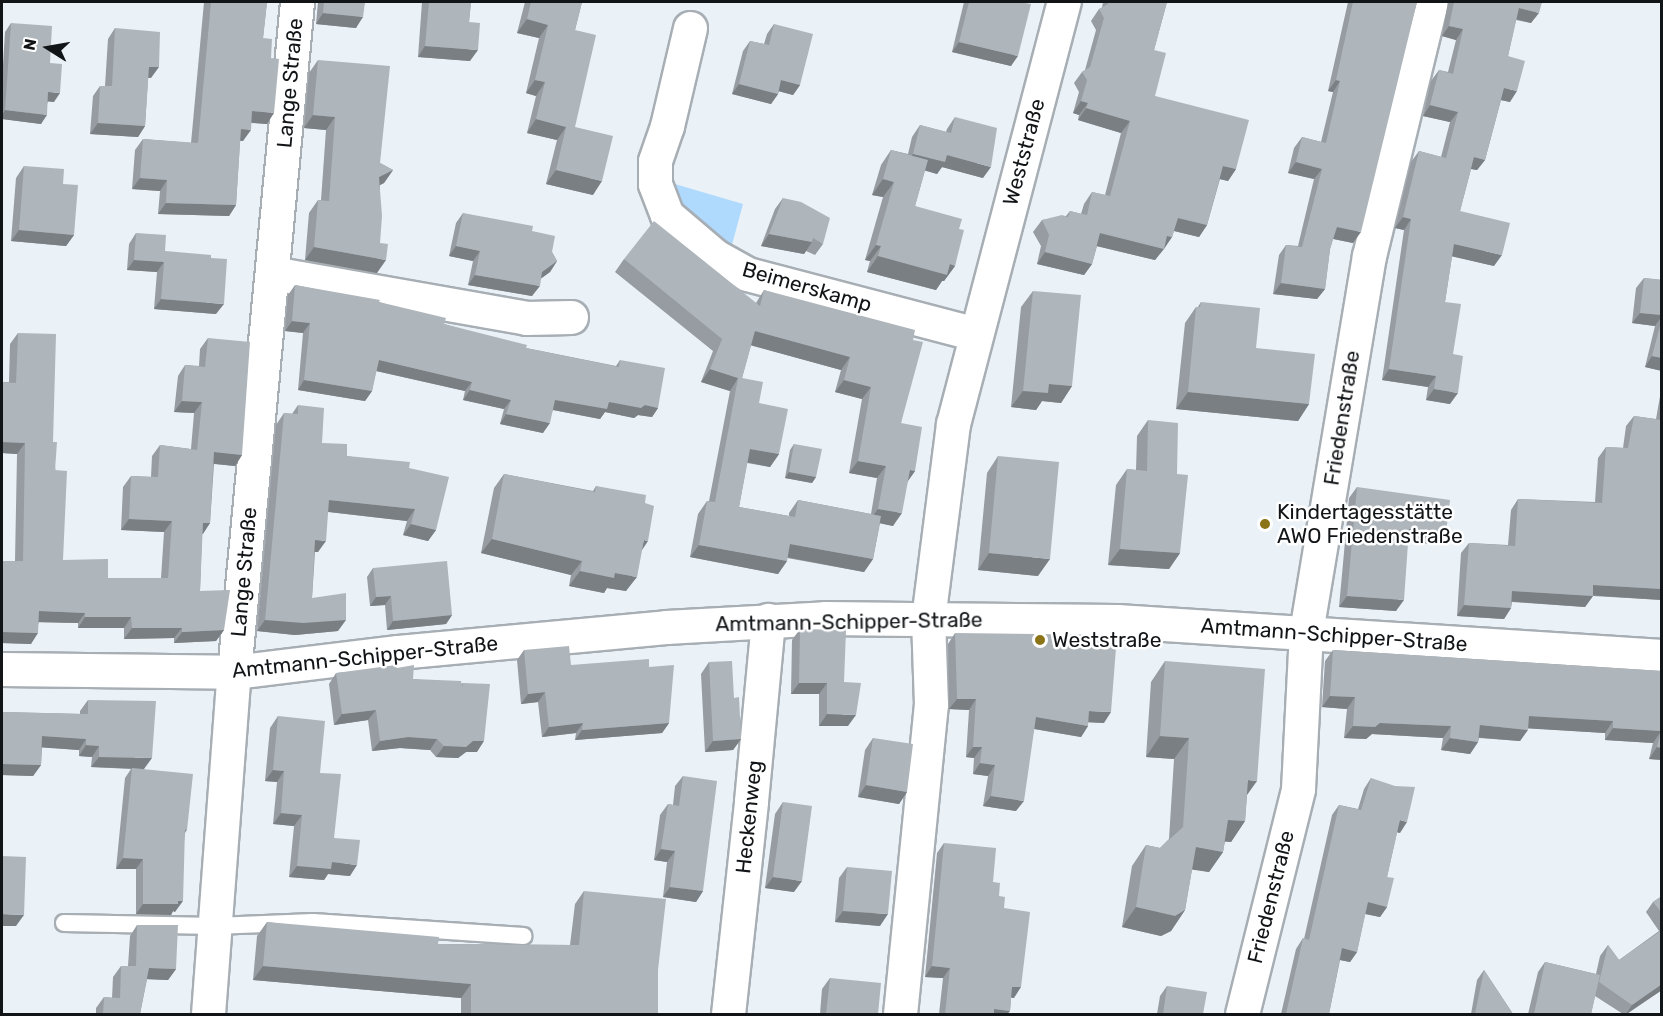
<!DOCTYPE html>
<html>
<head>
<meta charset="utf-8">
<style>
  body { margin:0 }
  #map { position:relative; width:1663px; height:1016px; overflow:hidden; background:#eaf1f7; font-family:Rubik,sans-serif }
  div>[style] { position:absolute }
  .green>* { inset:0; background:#afd9fd }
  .roads { filter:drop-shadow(2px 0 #a7aeb4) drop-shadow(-2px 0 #a7aeb4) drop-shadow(0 2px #a7aeb4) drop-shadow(0 -2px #a7aeb4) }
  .service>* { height:16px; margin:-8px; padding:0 8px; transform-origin:8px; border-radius:8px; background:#fff }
  .minor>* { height:33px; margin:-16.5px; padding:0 16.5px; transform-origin:16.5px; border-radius:16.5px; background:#fff }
  .tertiary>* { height:33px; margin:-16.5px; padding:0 16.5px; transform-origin:16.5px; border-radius:16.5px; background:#fff }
  .wall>* { inset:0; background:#969ca1 }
  .shaded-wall>* { inset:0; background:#7a7f83 }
  .building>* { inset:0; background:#aeb5bb }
  .dots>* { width:16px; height:16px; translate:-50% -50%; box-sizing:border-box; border:3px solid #fff; border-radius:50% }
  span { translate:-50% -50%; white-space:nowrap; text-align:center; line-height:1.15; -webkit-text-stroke:5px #fff; paint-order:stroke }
  .street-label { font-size:21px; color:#121517 }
  .poi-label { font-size:21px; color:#121517 }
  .left { translate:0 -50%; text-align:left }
  .frame { position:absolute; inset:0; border:3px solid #121517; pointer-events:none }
  .north { position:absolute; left:18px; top:18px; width:60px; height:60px; -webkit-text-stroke:4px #fff; paint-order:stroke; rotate:281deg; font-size:16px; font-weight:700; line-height:24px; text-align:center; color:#121517 }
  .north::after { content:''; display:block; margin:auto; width:21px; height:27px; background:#121517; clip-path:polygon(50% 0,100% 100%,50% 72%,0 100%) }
</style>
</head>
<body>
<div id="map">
  <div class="green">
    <div style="clip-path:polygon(668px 182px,743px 204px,730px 252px,686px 219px)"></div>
  </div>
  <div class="roads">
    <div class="service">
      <div style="left:64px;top:923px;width:151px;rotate:1.1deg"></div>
      <div style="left:215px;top:926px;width:98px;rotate:-2.3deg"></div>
      <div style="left:313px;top:922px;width:211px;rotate:3.8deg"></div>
    </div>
    <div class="minor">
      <div style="left:690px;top:28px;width:101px;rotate:103.2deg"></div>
      <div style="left:667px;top:126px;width:37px;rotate:109deg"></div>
      <div style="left:655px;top:161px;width:23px;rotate:90deg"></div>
      <div style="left:655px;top:184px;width:33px;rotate:69deg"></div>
      <div style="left:667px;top:215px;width:63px;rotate:40.5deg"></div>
      <div style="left:715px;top:256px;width:37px;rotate:29deg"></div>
      <div style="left:747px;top:274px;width:236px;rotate:14.7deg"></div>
      <div style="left:272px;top:273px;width:258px;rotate:10deg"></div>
      <div style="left:526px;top:318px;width:45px;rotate:-1.3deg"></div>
      <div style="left:208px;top:1014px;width:343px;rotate:-85.7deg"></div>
      <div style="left:234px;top:672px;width:673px;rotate:-84.63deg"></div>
      <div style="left:728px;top:1014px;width:214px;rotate:-83.8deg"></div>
      <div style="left:751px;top:801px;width:182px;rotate:-84.6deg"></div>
      <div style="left:900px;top:1014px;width:312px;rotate:-84.3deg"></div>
      <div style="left:931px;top:704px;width:85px;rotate:-92deg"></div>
      <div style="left:928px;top:619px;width:197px;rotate:-82.7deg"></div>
      <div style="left:953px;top:424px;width:436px;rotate:-75.3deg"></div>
      <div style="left:1242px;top:1014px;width:232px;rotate:-76deg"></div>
      <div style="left:1298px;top:789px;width:157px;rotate:-87.1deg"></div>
      <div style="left:1306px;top:632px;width:381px;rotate:-80.5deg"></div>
      <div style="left:1369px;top:256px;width:261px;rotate:-76.3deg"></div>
    </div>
    <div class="tertiary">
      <div style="left:2px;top:669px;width:232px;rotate:0.7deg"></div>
      <div style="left:234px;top:672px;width:165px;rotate:-7deg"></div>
      <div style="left:398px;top:652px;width:269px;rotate:-5.3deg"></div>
      <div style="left:666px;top:627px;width:159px;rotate:-3.2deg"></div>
      <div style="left:825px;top:618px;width:292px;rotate:0.6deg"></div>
      <div style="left:1117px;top:621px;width:546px;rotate:3.67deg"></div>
    </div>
  </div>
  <div class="wall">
    <div style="clip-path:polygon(204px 2px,269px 2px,267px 2px,263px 38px,271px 58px,267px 124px,251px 123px,243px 141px,240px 141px,236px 205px,229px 216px,158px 214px,160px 191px,132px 189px,135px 150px,143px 139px,191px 143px)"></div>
    <div style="clip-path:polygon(318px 2px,365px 2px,356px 28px,316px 24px)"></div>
    <div style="clip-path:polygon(422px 2px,471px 2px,469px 22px,470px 61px,418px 57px)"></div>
    <div style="clip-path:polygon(525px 2px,582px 2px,575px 30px,575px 127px,593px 195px,546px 184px,557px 140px,527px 133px,536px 96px,526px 93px,539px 38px,517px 33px)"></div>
    <div style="clip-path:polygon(964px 2px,1025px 2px,1011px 66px,952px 52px)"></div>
    <div style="clip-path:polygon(1103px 2px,1167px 2px,1154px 50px,1155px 96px,1236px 169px,1228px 181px,1220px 179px,1207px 225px,1199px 237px,1174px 231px,1172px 237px,1155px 260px,1097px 246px,1092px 264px,1084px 275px,1037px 264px,1041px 246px,1033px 232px,1042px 220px,1066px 216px,1070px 211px,1081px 214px,1084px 204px,1092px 192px,1105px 195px,1121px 133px,1078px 120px,1079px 115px,1073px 113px,1079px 92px,1074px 83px,1082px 72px,1085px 70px,1096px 30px,1091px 21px,1099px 9px,1102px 8px)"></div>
    <div style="clip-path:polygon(1348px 2px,1417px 2px,1353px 243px,1333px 239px,1330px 249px,1325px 289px,1317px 299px,1273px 294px,1279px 255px,1286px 245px,1298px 246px,1314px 179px,1288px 173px,1294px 148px,1302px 137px,1321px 142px,1333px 92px,1328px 91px)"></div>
    <div style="clip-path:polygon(1448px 2px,1542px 2px,1531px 23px,1516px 20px,1508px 56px,1510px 102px,1501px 100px,1485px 160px,1477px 170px,1471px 169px,1460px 211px,1494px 266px,1452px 256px,1445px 302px,1453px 354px,1450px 404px,1426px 400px,1428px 387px,1382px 380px,1404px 230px,1395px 228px,1411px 162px,1419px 151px,1441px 157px,1450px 122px,1423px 116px,1431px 81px,1439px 70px,1448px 72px,1456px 40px,1442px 36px)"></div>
    <div style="clip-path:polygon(11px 23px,50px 63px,54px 102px,48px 101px,41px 124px,2px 119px,2px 81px,5px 32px)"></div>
    <div style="clip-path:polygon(774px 24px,800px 85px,793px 95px,779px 91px,778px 94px,771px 104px,732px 94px,743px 51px,750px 41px,764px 44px,767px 34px)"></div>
    <div style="clip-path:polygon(115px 28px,151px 78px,148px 78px,145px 126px,138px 137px,90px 134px,93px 96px,100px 86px,105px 86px,108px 39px)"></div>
    <div style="clip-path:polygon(318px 60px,380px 163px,393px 170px,384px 183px,380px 185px,380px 243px,377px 273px,305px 260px,309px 213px,318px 200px,321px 200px,326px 130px,304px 128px,309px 73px)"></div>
    <div style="clip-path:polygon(955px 117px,983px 178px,942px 167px,937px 174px,925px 170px,915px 206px,959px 229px,955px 266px,944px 281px,942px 281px,936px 290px,867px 272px,870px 261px,865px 260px,883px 197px,872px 195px,881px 165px,891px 150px,908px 154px,912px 137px,920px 125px,946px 132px,947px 129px)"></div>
    <div style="clip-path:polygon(24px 166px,63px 184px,74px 235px,66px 246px,11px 241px,16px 178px)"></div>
    <div style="clip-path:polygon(783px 198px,823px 244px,815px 255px,806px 251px,804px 254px,761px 246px,775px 209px)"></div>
    <div style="clip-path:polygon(463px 213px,552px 252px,557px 261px,550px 272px,541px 278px,532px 296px,468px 285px,473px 261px,449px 256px,456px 223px)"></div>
    <div style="clip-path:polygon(136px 233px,165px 251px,216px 314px,154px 309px,157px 272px,127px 270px,129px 244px)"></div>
    <div style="clip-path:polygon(evenodd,624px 259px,756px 303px,764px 290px,913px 340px,901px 423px,915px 471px,908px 480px,893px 526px,880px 523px,873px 559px,864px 572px,787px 558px,787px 561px,778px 574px,690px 557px,698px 514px,707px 501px,709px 501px,730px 391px,701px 382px,713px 351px,615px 272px,624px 259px,751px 345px,841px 370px,835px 392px,862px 399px,849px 473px,877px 478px,871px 514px,798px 500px,789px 513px,789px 516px,739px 507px,747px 463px,770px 467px,779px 454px,759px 403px,742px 378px,751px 345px)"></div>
    <div style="clip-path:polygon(1644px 278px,1662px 280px,1662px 371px,1645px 367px,1655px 326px,1632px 323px,1636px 288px)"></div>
    <div style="clip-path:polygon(295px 285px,379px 302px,444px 324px,526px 348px,616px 366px,620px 360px,658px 408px,652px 417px,638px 415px,634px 418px,605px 412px,600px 419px,553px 410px,543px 433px,500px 424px,504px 409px,463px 400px,465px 391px,376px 371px,372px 391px,365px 401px,298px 390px,303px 333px,285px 331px,288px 295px)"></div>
    <div style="clip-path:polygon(1033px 291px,1072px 386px,1061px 403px,1042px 401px,1036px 410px,1011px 407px,1021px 307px)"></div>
    <div style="clip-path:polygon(1201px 302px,1256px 348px,1309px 404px,1298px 421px,1176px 409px,1185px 323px,1196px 307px,1198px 307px)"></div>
    <div style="clip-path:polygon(18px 333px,53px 442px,63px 560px,108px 578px,161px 578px,164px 532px,121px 530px,123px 487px,131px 476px,151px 477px,152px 456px,160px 445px,191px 449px,194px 413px,174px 412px,178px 376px,185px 365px,199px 366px,200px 349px,208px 338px,242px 455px,235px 466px,214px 464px,210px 523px,202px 534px,200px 591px,224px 630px,216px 641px,174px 643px,174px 638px,124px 639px,124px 628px,78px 628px,78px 623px,39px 622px,31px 644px,2px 643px,2px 561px,15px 561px,17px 454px,2px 453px,2px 382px,9px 382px,10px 344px)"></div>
    <div style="clip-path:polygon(1662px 385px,1662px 600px,1593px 596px,1585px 607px,1512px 602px,1511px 608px,1504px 619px,1457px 616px,1461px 553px,1469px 543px,1508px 545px,1511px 510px,1518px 499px,1595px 502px,1598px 458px,1606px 447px,1623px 448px,1626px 426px,1634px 416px,1656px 419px)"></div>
    <div style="clip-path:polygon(298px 405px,322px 443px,347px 456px,409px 468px,436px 530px,428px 541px,403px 535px,407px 521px,328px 512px,318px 552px,315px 552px,312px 598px,338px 631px,295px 635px,257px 631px,276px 425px,284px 413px,292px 414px)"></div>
    <div style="clip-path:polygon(1148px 420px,1180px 553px,1169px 569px,1108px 565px,1116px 485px,1127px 469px,1136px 470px,1137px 436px)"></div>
    <div style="clip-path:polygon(794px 444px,816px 477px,812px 483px,785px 478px,790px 450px)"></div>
    <div style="clip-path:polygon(998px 456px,1038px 576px,978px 570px,987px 473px)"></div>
    <div style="clip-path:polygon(504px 474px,593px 491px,596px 486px,645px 503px,641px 551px,626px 591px,607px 588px,604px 593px,569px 586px,571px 575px,481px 553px,494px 488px)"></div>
    <div style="clip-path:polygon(1357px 487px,1438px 545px,1408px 541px,1396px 611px,1339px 607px,1349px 498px)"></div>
    <div style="clip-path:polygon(373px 568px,452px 615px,446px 624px,387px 630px,385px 605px,370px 606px,367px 577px)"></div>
    <div style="clip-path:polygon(800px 629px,848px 726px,819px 726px,819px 694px,791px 694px,792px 640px)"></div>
    <div style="clip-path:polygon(955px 633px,1104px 723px,1088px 722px,1088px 726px,1081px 737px,1034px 729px,1016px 811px,983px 806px,988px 776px,973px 774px,974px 758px,966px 757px,969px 710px,949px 709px,948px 644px)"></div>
    <div style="clip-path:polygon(524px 650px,571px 665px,649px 667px,669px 723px,662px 733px,575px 740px,576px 733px,542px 737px,538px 702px,521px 704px,517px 660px)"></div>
    <div style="clip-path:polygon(1333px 650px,1662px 671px,1662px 760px,1649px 759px,1653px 743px,1605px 740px,1605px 733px,1528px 728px,1520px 741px,1479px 738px,1478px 742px,1470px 754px,1441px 750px,1443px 738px,1372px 734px,1366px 739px,1344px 738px,1347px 709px,1322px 707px,1325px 661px)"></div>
    <div style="clip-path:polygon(1165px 661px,1247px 795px,1245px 821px,1231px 842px,1225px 841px,1223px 852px,1209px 872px,1192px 869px,1185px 910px,1171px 931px,1161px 936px,1122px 927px,1132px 866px,1146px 845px,1160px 848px,1169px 839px,1174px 759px,1146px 757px,1151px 682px)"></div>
    <div style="clip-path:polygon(709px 662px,734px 698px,741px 739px,733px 750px,705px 752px,701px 674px)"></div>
    <div style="clip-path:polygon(397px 668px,413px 679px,461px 684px,463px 683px,477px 752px,466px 752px,458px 758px,436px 757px,430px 750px,400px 748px,372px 751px,368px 720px,334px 725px,329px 684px,336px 673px)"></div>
    <div style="clip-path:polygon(88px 700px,144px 769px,187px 830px,185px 833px,175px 912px,173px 911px,171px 915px,136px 914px,136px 869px,116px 869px,125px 778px,131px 769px,91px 767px,92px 757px,79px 756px,79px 750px,42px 747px,41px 765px,33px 776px,2px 775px,2px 712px,80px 714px,80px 711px)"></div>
    <div style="clip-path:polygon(278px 716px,320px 773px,334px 838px,350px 876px,328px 874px,324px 880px,289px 877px,294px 826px,273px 824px,277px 782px,265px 781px,270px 728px)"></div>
    <div style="clip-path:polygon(873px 738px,907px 792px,899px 804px,858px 797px,865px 750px)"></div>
    <div style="clip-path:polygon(683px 776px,703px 891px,696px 902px,663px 897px,667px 862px,654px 860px,660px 815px,668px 804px,673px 805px,675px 786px)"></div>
    <div style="clip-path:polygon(1371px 778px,1400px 833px,1397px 832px,1387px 877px,1387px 907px,1380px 917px,1365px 914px,1357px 952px,1350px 962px,1340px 960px,1329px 1014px,1281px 1014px,1296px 949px,1303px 938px,1304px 939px,1332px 815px,1339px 805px,1358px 809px,1364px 789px)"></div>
    <div style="clip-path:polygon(783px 802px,794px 892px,765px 888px,775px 814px)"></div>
    <div style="clip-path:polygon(944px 843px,993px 882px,1004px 908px,1014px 998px,1011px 997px,1010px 1011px,1007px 1014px,939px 1014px,943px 978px,925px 977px,937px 853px)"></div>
    <div style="clip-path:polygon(847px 867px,880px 926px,835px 922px,839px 878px)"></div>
    <div style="clip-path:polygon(584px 891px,658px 970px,658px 1014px,461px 1014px,461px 998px,253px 980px,257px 936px,267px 922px,438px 944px,570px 945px,575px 904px)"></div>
    <div style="clip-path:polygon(1662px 896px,1662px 990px,1627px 1014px,1623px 1014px,1595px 996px,1591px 1014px,1528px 1014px,1538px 972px,1545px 962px,1596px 974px,1600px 956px,1608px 945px,1619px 960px,1659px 931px,1646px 912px,1653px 902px)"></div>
    <div style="clip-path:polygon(137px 925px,176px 969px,168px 980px,147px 979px,140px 1014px,96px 1014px,96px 1008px,104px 997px,112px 998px,113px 977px,121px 966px,128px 966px,130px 936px)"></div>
    <div style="clip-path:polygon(1484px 970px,1513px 1014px,1471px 1014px,1477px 980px)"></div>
    <div style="clip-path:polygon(830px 978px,878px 1014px,820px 1014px,822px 989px)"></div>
    <div style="clip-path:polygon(1167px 986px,1203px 1014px,1157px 1014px,1160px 996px)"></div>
  </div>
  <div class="shaded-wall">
    <div style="clip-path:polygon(1519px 8px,1539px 13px,1531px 23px,1511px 18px)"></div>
    <div style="clip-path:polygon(323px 13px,363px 17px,356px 28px,316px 24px)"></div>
    <div style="clip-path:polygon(527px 19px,548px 25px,539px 38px,517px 33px)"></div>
    <div style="clip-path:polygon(1449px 26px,1463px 29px,1456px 40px,1442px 36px)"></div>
    <div style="clip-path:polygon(959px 42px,1018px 56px,1011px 66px,952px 52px)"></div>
    <div style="clip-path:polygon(425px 46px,478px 50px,470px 61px,418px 57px)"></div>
    <div style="clip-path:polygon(149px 67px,159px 67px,151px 78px,142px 77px)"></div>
    <div style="clip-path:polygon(535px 80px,545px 82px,536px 96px,526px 93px)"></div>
    <div style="clip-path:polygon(781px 80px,800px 85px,793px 95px,774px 90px)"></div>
    <div style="clip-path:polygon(1336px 80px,1340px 81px,1333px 92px,1328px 91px)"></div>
    <div style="clip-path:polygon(739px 84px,778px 94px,771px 104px,732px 94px)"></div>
    <div style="clip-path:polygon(1504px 88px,1517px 91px,1510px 102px,1496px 99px)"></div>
    <div style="clip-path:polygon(48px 92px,60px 93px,54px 102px,42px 101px)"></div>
    <div style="clip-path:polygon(1081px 101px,1088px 103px,1079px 115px,1073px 113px)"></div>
    <div style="clip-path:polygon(1430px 105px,1458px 112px,1450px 122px,1423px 116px)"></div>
    <div style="clip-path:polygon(1086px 108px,1130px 121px,1121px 133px,1078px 120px)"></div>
    <div style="clip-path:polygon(5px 110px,47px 115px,41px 124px,2px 119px,2px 115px)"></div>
    <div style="clip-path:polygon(252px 111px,274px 113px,267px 124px,244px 122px)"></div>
    <div style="clip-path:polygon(313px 115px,335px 117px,326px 130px,304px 128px)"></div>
    <div style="clip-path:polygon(536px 119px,566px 127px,557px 140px,527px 133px)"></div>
    <div style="clip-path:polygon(98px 123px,145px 126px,138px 137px,90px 134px)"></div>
    <div style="clip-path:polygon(241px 129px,251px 130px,243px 141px,233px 140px)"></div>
    <div style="clip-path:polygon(913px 154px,947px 155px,991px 167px,983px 178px,942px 167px,937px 174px,905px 165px)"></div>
    <div style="clip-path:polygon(1474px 157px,1485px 160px,1477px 170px,1466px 168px)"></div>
    <div style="clip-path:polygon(1296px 162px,1322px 169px,1314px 179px,1288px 173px)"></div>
    <div style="clip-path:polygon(1223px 166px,1236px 169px,1228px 181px,1215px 178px)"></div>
    <div style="clip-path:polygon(393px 170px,384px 183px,370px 190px,379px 177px)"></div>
    <div style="clip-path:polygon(556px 170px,602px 181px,593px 195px,546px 184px)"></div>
    <div style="clip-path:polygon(140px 178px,167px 180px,160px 191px,132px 189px)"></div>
    <div style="clip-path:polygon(883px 179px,894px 182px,883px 197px,872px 195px)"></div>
    <div style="clip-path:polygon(166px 203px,236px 205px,229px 216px,158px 214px)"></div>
    <div style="clip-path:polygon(1403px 217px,1411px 219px,1404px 230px,1395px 228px)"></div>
    <div style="clip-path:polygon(1178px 218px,1207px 225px,1199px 237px,1170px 230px)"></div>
    <div style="clip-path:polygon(1337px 227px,1361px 232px,1353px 243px,1329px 238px)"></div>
    <div style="clip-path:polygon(19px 230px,74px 235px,66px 246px,11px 241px)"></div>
    <div style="clip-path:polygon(1100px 233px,1164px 249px,1155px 260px,1092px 245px)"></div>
    <div style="clip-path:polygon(769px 234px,812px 242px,804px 254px,761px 246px)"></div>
    <div style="clip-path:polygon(1167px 236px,1172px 237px,1164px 249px,1159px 247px)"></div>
    <div style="clip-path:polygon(1454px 244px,1502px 255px,1494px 266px,1446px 255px)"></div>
    <div style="clip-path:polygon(876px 245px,881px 246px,870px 261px,865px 260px)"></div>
    <div style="clip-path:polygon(456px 246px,480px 251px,473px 261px,449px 256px)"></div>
    <div style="clip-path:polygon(314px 247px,386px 260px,377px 273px,305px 260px)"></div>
    <div style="clip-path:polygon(1045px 252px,1092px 264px,1084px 275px,1037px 264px)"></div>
    <div style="clip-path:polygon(878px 256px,950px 264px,955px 266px,944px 281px,942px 281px,936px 290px,867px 272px)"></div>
    <div style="clip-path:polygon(134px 260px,164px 262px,157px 272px,127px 270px)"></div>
    <div style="clip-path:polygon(557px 261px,550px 272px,535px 283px,542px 272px)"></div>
    <div style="clip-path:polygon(475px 275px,540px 286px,532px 296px,468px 285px)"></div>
    <div style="clip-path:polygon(1281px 283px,1325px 289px,1317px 299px,1273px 294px)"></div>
    <div style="clip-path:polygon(161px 299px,224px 304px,216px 314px,154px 309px)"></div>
    <div style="clip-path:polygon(1640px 313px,1662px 315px,1662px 316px,1655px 326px,1632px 323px)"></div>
    <div style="clip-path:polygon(292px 321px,310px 323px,303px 333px,285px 331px)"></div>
    <div style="clip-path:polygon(755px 331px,850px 357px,841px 370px,746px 344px)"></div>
    <div style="clip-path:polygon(1652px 356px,1662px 358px,1662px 371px,1645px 367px)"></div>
    <div style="clip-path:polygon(379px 360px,472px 382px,465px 391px,372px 370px)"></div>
    <div style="clip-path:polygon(710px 369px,738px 378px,730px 391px,701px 382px)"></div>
    <div style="clip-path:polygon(1389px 369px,1436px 376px,1428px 387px,1382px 380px)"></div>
    <div style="clip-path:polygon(304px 380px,372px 391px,365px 401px,298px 390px)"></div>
    <div style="clip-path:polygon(844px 380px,871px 387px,862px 399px,835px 392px)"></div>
    <div style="clip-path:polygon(1049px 384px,1072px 386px,1061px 403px,1042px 401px,1036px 410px,1011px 407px,1023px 391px)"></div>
    <div style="clip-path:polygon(1434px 389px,1458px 393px,1450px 404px,1426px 400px)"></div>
    <div style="clip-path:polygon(470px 390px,511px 400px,504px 409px,463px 400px)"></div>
    <div style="clip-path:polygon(1188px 392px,1309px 404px,1298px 421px,1176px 409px)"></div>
    <div style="clip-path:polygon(555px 400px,609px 402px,645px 405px,658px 408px,652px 417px,638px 415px,634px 418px,605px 412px,600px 419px,548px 409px)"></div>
    <div style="clip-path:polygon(182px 401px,202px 402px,194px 413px,174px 412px)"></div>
    <div style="clip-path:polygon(506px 414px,550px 423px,543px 433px,500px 424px)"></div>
    <div style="clip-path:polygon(2px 442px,25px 443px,17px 454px,2px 453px)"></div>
    <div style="clip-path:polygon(750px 449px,779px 454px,770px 467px,741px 461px)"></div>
    <div style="clip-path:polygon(214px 452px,242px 455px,235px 466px,207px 463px)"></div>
    <div style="clip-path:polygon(858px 461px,886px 466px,877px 478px,849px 473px)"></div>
    <div style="clip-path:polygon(910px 470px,915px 471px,906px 484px)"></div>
    <div style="clip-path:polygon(789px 472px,816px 477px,812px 483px,785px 478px)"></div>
    <div style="clip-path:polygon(329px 500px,415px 509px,407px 521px,321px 511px)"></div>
    <div style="clip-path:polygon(878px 509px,902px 513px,893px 526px,869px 521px)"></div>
    <div style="clip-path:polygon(129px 519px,172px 521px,164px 532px,121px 530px)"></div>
    <div style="clip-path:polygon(203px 523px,210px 523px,203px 534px,195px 534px)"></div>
    <div style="clip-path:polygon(411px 524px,436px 530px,428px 541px,403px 535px)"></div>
    <div style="clip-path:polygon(1409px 529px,1446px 533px,1438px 545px,1401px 540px)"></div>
    <div style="clip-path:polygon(492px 539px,582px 561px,571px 575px,481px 553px)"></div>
    <div style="clip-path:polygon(315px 540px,326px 541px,318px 552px,307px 552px)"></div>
    <div style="clip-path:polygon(644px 540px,648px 541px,638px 556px)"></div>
    <div style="clip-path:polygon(790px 544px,873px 559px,864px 572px,781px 556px)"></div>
    <div style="clip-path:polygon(699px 545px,787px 561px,778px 574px,690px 557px)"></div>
    <div style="clip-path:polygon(1120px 549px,1180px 553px,1169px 569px,1108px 565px)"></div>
    <div style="clip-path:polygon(989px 553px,1050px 559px,1038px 576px,978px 570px)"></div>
    <div style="clip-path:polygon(580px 571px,615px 573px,637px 577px,626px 591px,607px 588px,604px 593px,569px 586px)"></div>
    <div style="clip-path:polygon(1593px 585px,1662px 589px,1662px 600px,1586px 595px)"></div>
    <div style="clip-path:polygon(1512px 591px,1593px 596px,1585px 607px,1505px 601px)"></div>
    <div style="clip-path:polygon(391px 596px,385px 605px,370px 606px,376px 597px)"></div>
    <div style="clip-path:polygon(1347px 596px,1404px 600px,1396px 611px,1339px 607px)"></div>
    <div style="clip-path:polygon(1464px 605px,1511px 608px,1504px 619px,1457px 616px)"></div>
    <div style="clip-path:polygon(39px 611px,85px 613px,78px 623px,31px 622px)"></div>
    <div style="clip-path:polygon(452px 615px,446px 624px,387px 630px,393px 621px)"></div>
    <div style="clip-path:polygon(85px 617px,131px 617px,124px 628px,78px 628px)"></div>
    <div style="clip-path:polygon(265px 620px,346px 620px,338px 631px,295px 635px,257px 631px)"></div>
    <div style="clip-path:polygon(132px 628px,182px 628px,174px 638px,124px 639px)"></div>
    <div style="clip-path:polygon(224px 630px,216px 641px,174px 643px,182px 632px)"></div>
    <div style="clip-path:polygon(2px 632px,38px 633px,31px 644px,2px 643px)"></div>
    <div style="clip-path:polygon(799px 683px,827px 683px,819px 694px,791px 694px)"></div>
    <div style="clip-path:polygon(545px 692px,538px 702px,521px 704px,528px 694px)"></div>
    <div style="clip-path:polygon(1330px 696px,1355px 697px,1347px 709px,1322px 707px)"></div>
    <div style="clip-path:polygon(957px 699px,976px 699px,969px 710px,949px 709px)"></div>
    <div style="clip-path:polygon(376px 710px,368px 720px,334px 725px,342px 714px)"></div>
    <div style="clip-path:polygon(1089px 711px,1111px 712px,1104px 723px,1082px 722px)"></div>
    <div style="clip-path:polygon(827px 714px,856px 715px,848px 726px,819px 726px)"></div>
    <div style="clip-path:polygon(1529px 716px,1613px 721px,1605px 733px,1521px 728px)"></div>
    <div style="clip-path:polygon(1036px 717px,1088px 726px,1081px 737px,1029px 728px)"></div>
    <div style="clip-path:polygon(583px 723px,576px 733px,542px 737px,549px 727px)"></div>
    <div style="clip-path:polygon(669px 723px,662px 733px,575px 740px,582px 730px)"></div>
    <div style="clip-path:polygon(1380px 723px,1451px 726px,1443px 738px,1372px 734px,1366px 739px,1344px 738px,1353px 726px)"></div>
    <div style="clip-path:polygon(1480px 725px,1528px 730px,1520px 741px,1472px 737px)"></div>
    <div style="clip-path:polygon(1613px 728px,1661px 731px,1653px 743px,1605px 740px)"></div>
    <div style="clip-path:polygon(42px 736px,86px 739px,79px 750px,35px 747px)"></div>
    <div style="clip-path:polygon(1160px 736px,1189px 738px,1174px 759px,1146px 757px)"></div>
    <div style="clip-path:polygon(408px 737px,437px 739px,430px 750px,400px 748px,372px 751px,380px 741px)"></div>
    <div style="clip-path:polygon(1450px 738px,1478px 742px,1470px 754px,1441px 750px)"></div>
    <div style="clip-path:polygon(741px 739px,733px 750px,705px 752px,713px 741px)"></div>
    <div style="clip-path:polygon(473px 741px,484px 741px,477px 752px,466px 752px,458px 758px,436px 757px,444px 746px)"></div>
    <div style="clip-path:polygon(86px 745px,99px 746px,92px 757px,79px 756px)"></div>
    <div style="clip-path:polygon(973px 747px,982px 747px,974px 758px,966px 757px)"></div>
    <div style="clip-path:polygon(1657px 747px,1662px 748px,1662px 760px,1649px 759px)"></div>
    <div style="clip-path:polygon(99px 757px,152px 758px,144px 769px,91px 767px)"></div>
    <div style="clip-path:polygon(980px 763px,995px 765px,988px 776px,973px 774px)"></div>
    <div style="clip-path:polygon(2px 764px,41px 765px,33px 776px,2px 775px)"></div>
    <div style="clip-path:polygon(273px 770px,284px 771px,277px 782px,265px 781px)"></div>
    <div style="clip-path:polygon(1248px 780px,1257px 781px,1242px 802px)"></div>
    <div style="clip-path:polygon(866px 785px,907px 792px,899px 804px,858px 797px)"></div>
    <div style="clip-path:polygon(991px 796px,1024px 801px,1016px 811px,983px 806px)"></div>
    <div style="clip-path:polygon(281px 813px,302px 815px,294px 826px,273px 824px)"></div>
    <div style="clip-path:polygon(1228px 820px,1245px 821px,1231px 842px,1214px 841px)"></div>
    <div style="clip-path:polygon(1400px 820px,1407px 822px,1400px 833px,1392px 831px)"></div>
    <div style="clip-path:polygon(1196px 847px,1223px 852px,1209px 872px,1181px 868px)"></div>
    <div style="clip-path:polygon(661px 849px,675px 851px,667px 862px,654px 860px)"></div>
    <div style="clip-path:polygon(123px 858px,143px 859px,136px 869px,116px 869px)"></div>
    <div style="clip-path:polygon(332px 862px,357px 865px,350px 876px,328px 874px,324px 880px,289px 877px,297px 866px)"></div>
    <div style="clip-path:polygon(773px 877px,802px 881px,794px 892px,765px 888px)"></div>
    <div style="clip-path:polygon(670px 887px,703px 891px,696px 902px,663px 897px)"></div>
    <div style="clip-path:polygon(178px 901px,183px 901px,175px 912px,173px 911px,171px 915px,136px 914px,143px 904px)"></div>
    <div style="clip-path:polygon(1368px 902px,1387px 907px,1380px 917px,1361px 913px)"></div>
    <div style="clip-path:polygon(1136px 907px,1185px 910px,1171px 931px,1161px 936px,1122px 927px)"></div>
    <div style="clip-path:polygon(843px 911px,888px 914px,880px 926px,835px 922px)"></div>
    <div style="clip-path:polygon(2px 914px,24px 915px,16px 926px,2px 926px)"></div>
    <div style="clip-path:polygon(1342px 948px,1357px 952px,1350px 962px,1335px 959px)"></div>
    <div style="clip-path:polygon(263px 966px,471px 984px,461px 998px,253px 980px)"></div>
    <div style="clip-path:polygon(932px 966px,950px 968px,943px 978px,925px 977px)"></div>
    <div style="clip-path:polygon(149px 968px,176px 969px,168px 980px,142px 979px)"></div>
    <div style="clip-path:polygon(1662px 984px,1662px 990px,1626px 1014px,1632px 1005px)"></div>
    <div style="clip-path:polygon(1012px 987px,1021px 987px,1014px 998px,1005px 997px)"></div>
    <div style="clip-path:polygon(994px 1009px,1010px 1011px,1007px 1014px,991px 1014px)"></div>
  </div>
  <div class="building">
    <div style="clip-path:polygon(211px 2px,267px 2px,263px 38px,272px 39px,271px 58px,279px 59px,274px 113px,252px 111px,251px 130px,241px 129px,236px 205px,166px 203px,167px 180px,140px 178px,143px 139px,198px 143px)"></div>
    <div style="clip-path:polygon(324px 2px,365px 2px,363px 17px,323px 13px)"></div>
    <div style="clip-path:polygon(429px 2px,471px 2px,469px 22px,480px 23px,478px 50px,425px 46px)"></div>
    <div style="clip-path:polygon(531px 2px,582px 2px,575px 30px,596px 35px,575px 127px,613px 136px,602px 181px,556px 170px,566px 127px,536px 119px,545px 82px,535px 80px,548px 25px,527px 19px)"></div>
    <div style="clip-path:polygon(969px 2px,1025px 2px,1025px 3px,1031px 4px,1018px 56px,959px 42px)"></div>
    <div style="clip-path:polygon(1108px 2px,1167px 2px,1154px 50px,1166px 53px,1155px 96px,1249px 120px,1236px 169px,1223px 166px,1207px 225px,1178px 218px,1172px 237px,1167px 236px,1164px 249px,1100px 233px,1092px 264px,1045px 252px,1049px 235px,1042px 220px,1062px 215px,1068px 217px,1070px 211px,1087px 215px,1092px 192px,1110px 196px,1130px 121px,1086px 108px,1088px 103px,1081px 101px,1087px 80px,1082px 72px,1090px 67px,1104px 18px,1099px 9px,1108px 4px)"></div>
    <div style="clip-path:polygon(1353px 2px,1417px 2px,1361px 232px,1337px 227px,1330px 249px,1325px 289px,1281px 283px,1286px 245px,1302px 247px,1322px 169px,1296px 162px,1302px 137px,1326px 143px,1340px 81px,1336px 80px)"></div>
    <div style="clip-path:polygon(1454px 2px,1542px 2px,1539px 13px,1519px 8px,1508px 56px,1525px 61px,1517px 91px,1504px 88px,1485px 160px,1474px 157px,1460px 211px,1510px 223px,1502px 255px,1454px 244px,1445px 302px,1461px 304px,1453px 354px,1463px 356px,1458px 393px,1434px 389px,1436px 376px,1389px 369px,1411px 219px,1403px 217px,1419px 151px,1446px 158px,1458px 112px,1430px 105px,1439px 70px,1453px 74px,1463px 29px,1449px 26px)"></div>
    <div style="clip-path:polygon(11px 23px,52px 26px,50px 63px,62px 64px,60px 93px,48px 92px,47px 115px,5px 110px)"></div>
    <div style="clip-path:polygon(774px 24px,813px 34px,800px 85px,781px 80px,778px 94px,739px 84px,750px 41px,769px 45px)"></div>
    <div style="clip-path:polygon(115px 28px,160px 32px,159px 67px,149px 67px,145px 126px,98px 123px,100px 86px,112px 86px)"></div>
    <div style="clip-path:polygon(318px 60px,390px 66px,380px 163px,393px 170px,379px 177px,382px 216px,380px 243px,388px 244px,386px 260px,314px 247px,318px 200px,329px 201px,335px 117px,313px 115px)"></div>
    <div style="clip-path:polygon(955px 117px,997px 128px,991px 167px,947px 155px,945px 162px,913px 154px,920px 125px,951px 133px)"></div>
    <div style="clip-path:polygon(891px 150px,928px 160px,915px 206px,962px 219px,959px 229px,964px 230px,955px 266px,950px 264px,947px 275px,878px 256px,881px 246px,876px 245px,894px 182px,883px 179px)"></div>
    <div style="clip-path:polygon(24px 166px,64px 169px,63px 184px,78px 185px,74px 235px,19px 230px)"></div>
    <div style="clip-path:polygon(783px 198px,801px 202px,830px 218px,823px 244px,813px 238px,812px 242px,769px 234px)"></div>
    <div style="clip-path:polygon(463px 213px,533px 226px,532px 231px,555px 236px,552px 252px,557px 261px,542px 272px,540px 286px,475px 275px,480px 251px,456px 246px)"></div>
    <div style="clip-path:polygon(654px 221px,760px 306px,764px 290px,915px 330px,913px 340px,923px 342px,901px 423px,922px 427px,915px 471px,910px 470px,902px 513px,878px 509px,886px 466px,858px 461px,871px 387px,844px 380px,850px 357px,755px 331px,742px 378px,763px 382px,759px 403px,788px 409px,779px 454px,750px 449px,739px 507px,795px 517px,798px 500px,881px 516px,873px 559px,790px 544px,787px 561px,699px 545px,707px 501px,715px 502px,738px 378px,710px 369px,722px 339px,624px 259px)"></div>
    <div style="clip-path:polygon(136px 233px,166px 235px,165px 251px,211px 255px,211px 258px,227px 259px,224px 304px,161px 299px,164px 262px,134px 260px)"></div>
    <div style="clip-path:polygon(1644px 278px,1662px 280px,1662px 315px,1640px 313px)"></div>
    <div style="clip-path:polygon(295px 285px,380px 300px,379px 302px,446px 318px,444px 324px,527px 345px,526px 348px,619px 367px,620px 360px,665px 368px,658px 408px,645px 405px,641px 408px,609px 402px,607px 409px,555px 400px,550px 423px,506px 414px,511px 400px,470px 390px,472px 382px,379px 360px,372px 391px,304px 380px,310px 323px,292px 321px)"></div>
    <div style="clip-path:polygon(1033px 291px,1081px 295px,1072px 386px,1049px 384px,1048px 393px,1023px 391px)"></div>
    <div style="clip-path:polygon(1201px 302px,1260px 308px,1256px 348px,1315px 354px,1309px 404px,1188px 392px,1196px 307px,1200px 307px)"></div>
    <div style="clip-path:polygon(1662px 319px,1662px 358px,1652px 356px)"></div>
    <div style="clip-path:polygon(18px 333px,56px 334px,53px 442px,57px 442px,55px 470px,67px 471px,63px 560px,108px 559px,108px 578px,168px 578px,172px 521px,129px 519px,131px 476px,158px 477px,160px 445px,197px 450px,202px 402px,182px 401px,185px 365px,205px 367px,208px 338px,250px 342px,242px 455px,214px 452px,210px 523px,203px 523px,200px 591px,230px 590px,224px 630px,182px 632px,182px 628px,132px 628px,131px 617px,85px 617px,85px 613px,39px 611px,38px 633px,2px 632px,2px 561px,23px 561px,25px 443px,2px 442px,2px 382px,16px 383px)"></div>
    <div style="clip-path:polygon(298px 405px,324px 408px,322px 443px,347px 444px,347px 456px,410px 462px,409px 468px,449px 477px,436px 530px,411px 524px,415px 509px,329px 500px,326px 541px,315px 540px,312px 598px,346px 593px,346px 620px,303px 623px,265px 620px,284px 413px,298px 414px)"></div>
    <div style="clip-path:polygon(1634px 416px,1661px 420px,1662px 418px,1662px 589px,1593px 585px,1593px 596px,1512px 591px,1511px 608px,1464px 605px,1469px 543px,1515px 546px,1518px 499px,1602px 503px,1606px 447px,1628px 448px)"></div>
    <div style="clip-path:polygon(1148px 420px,1178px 423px,1177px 474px,1188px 475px,1180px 553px,1120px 549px,1127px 469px,1147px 471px)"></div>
    <div style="clip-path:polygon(794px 444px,822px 449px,816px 477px,789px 472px)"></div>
    <div style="clip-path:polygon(998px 456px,1059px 462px,1050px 559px,989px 553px)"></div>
    <div style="clip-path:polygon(504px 474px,595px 492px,596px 486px,646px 495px,645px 503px,654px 506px,648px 541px,644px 540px,637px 577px,615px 573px,614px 578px,580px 571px,582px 561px,492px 539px)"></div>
    <div style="clip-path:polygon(1357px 487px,1450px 500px,1446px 533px,1409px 529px,1404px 600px,1347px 596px)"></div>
    <div style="clip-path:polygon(447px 561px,452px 615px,393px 621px,391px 596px,376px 597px,373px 568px)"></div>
    <div style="clip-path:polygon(800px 629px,846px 630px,844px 682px,861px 683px,856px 715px,827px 714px,827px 683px,799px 683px)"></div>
    <div style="clip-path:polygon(955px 633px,1117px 635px,1111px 712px,1089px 711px,1088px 726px,1036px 717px,1024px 801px,991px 796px,995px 765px,980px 763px,982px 747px,973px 747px,976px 699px,957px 699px)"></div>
    <div style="clip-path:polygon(569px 646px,571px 665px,649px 659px,649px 667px,674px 665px,669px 723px,582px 730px,583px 723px,549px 727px,545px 692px,528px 694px,524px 650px)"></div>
    <div style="clip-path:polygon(1333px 650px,1662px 671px,1662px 748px,1657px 747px,1661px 731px,1613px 728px,1613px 721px,1529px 716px,1528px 730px,1480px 725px,1478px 742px,1450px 738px,1451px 726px,1380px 723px,1375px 727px,1353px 726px,1355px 697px,1330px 696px)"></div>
    <div style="clip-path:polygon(732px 661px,734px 698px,739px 697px,741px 739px,713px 741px,709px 662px)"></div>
    <div style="clip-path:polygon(1165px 661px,1265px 669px,1257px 781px,1248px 780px,1245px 821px,1228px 820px,1223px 852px,1196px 847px,1185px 910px,1175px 916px,1136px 907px,1146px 845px,1160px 848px,1183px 827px,1189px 738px,1160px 736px)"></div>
    <div style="clip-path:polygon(396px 665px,397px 668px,414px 665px,413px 679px,461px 681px,462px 687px,463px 683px,490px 684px,484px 741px,473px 741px,466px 747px,444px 746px,437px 739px,408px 737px,380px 741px,376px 710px,342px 714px,336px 673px)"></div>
    <div style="clip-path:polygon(88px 700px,156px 701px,152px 758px,99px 757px,99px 746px,86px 745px,86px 739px,42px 736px,41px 765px,2px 764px,2px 712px,88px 714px)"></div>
    <div style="clip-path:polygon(278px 716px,325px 721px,320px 773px,341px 774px,334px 838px,360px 840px,357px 865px,332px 862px,331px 869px,297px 866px,302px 815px,281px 813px,284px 771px,273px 770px)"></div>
    <div style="clip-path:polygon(873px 738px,913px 744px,907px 792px,866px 785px)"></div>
    <div style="clip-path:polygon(132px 768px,193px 774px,187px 830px,185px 829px,183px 901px,178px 901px,178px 904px,143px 904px,143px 859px,123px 858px)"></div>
    <div style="clip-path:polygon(683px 776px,717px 781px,703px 891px,670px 887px,675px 851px,661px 849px,668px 804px,679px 806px)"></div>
    <div style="clip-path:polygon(1371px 778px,1395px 786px,1415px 787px,1407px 822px,1400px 820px,1387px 877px,1394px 878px,1387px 907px,1368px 902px,1357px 952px,1342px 948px,1329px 1014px,1286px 1014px,1303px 938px,1309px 940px,1339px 805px,1361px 810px)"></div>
    <div style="clip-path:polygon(783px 802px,812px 806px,802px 881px,773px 877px)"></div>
    <div style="clip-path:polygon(944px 843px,996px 848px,993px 882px,1000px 883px,999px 896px,1005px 897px,1004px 908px,1030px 912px,1021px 987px,1012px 987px,1010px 1011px,994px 1009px,994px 1014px,945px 1014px,950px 968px,932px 966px)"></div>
    <div style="clip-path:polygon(2px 856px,26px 857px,24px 915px,2px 914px)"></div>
    <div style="clip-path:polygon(847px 867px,892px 871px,888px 914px,843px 911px)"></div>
    <div style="clip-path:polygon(584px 891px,666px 899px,658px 970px,658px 1014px,471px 1014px,471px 984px,263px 966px,267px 922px,439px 937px,438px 944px,579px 945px)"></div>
    <div style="clip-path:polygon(1662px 896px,1662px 913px,1653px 902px)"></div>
    <div style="clip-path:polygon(137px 925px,178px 925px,176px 969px,149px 968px,140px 1014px,103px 1014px,104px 997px,120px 998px,121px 966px,136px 966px)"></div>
    <div style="clip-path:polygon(1662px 930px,1662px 984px,1632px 1005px,1599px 982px,1608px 945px,1619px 960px)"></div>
    <div style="clip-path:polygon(1545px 962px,1600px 975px,1591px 1014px,1534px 1014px)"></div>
    <div style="clip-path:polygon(1484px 970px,1513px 1014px,1475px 1014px)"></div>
    <div style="clip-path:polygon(830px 978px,881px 983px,878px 1014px,826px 1014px)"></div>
    <div style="clip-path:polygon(1167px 986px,1207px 992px,1203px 1014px,1163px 1014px)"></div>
  </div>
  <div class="dots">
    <div style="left:1265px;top:524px;background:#8a7417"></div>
    <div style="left:1040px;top:640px;background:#8a7417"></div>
  </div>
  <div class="street-label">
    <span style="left:290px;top:83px;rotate:-85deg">Lange Straße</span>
    <span style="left:1024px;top:152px;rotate:-75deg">Weststraße</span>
    <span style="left:807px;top:287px;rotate:16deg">Beimerskamp</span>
    <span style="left:1342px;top:418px;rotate:-81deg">Friedenstraße</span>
    <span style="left:244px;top:572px;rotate:-85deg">Lange Straße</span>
    <span style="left:849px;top:622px;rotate:-1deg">Amtmann-Schipper-Straße</span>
    <span style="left:1334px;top:635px;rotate:4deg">Amtmann-Schipper-Straße</span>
    <span style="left:365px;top:657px;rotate:-6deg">Amtmann-Schipper-Straße</span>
    <span style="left:749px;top:817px;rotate:-84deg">Heckenweg</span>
    <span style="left:1271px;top:897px;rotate:-76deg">Friedenstraße</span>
  </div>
  <div class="poi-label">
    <span class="left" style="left:1277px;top:524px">Kindertagesstätte<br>AWO Friedenstraße</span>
    <span class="left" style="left:1052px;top:640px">Weststraße</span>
  </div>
  <div class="frame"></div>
  <div class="north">N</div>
</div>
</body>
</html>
